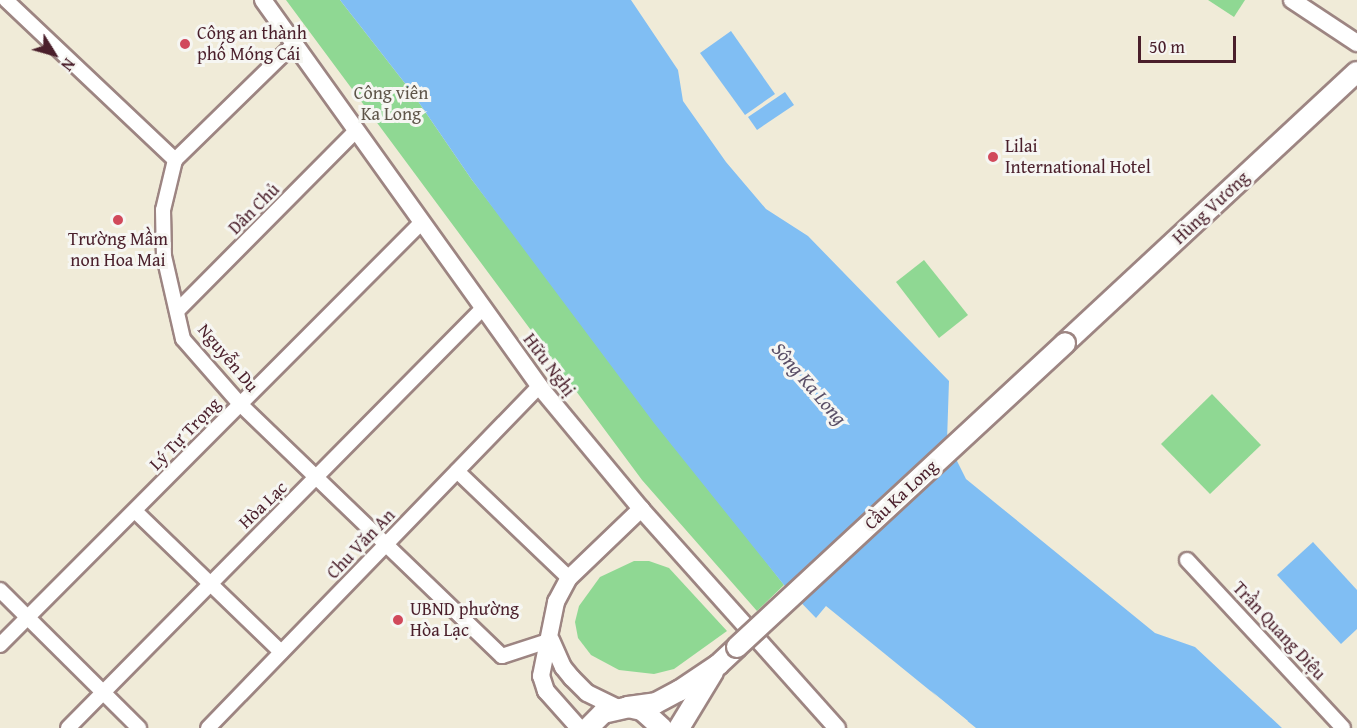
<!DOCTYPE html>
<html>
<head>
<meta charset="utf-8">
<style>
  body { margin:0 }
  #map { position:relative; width:1357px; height:728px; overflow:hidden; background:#f0ebd8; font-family:"Gentium Book Plus",serif }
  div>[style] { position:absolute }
  .green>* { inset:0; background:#8fd893 }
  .water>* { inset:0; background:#80bef3 }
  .pier>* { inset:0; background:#f0ebd8 }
  .roads { filter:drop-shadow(2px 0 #9d8582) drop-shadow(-2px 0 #9d8582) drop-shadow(0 2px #9d8582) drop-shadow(0 -2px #9d8582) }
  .minor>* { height:14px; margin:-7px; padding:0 7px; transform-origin:7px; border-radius:7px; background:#fff }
  .tertiary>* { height:16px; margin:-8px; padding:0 8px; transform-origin:8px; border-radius:8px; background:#fff }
  .secondary>* { height:20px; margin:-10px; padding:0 10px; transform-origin:10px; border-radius:10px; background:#fff }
  .bridges { filter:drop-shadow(2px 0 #9d8582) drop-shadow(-2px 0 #9d8582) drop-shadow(0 2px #9d8582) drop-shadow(0 -2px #9d8582) }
  .secondary-bridge>* { height:20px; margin:-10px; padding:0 10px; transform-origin:10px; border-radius:10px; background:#fff }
  .dots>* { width:16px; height:16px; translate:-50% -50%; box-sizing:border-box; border:3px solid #f6f6f2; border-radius:50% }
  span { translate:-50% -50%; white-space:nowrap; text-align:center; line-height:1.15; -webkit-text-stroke:6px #f6f6f2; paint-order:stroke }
  .poi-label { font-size:18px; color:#4a1f2b }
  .left { translate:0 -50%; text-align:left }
  .park-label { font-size:18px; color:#5f564a }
  .street-label { font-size:18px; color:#4a1f2b }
  .water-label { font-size:20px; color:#5a4f67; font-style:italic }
  .north { position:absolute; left:24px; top:24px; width:60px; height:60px; -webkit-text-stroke:4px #f6f6f2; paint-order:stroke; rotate:127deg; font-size:16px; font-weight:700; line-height:24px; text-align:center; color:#4a1f2b }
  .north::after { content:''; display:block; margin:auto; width:21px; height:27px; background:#4a1f2b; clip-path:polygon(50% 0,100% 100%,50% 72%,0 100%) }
  .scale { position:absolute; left:1138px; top:36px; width:98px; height:27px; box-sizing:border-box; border:3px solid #4a1f2b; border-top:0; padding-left:8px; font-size:18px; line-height:21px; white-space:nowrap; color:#4a1f2b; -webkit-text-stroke:4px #f6f6f2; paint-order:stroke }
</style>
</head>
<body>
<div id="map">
  <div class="green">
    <div style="clip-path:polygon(286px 0,340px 0,411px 91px,472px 180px,784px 585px,757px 611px,642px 480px)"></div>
    <div style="clip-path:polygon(1208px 0,1245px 0,1234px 17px)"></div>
    <div style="clip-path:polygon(924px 260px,968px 315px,939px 338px,896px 282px)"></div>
    <div style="clip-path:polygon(1212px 394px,1261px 445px,1210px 494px,1161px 444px)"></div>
    <div style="clip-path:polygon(634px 561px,649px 561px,669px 568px,727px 631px,674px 669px,654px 674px,619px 670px,591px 655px,578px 638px,575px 622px,579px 606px,600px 577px)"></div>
  </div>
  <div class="water">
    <div style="clip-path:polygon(340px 0,631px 0,678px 70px,683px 101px,726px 162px,766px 209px,808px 236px,949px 381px,947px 441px,966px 479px,1155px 633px,1195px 647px,1282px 728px,976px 728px,826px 606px,816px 618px,784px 585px,654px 423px,472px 180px,411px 91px)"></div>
    <div style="clip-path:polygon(731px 31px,775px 94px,745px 115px,700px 53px)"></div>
    <div style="clip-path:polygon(785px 92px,794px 105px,757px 130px,748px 117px)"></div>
    <div style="clip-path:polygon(1313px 542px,1357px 590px,1357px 629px,1341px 644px,1277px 575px)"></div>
  </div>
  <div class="pier">
    <div style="clip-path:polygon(930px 690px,952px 708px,968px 721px,965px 723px)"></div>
  </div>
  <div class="roads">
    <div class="minor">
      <div style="left:6px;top:0;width:233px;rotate:43.4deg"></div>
      <div style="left:175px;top:160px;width:51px;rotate:103.5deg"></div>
      <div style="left:163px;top:210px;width:46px;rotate:88.8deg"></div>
      <div style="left:164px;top:256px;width:85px;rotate:77.1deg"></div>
      <div style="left:183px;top:339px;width:85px;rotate:48.8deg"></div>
      <div style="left:239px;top:403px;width:365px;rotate:43.9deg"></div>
      <div style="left:502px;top:656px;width:52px;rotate:-18.1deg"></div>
      <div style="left:175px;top:160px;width:166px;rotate:-44.3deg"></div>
      <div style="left:177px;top:311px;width:252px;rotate:-45.2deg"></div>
      <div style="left:457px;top:471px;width:155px;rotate:43.7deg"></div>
      <div style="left:135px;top:511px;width:203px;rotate:44deg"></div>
      <div style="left:1187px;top:560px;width:229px;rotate:47.1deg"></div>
      <div style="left:0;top:590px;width:196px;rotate:44.8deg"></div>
      <div style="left:0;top:645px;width:596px;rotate:-45.07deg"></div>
      <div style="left:68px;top:728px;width:590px;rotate:-45.34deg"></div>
      <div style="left:208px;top:728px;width:476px;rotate:-45.9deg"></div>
    </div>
    <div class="tertiary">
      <div style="left:263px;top:0;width:475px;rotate:54.4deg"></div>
      <div style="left:539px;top:386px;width:160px;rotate:50.3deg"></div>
      <div style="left:641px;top:509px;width:294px;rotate:48.2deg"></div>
      <div style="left:1292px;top:0;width:78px;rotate:33.5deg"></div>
      <div style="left:551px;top:640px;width:30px;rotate:66deg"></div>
      <div style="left:563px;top:667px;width:14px;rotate:51deg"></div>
      <div style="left:572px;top:678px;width:21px;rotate:45deg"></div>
      <div style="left:587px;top:693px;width:32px;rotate:26deg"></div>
      <div style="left:579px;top:728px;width:50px;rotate:-131.7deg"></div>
      <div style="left:546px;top:691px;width:16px;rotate:-108deg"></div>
      <div style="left:541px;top:676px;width:76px;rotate:-78.5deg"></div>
      <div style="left:556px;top:602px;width:27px;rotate:-62deg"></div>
      <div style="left:569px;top:578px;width:100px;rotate:-43.8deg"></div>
    </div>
    <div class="secondary">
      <div style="left:1065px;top:343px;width:398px;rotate:-42.9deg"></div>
      <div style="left:628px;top:707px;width:28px;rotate:-8deg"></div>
      <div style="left:656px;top:703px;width:26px;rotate:-28deg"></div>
      <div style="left:679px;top:691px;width:47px;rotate:-33.7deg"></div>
      <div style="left:718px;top:665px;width:26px;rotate:-43deg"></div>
      <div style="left:588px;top:728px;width:21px;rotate:-45deg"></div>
      <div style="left:603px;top:713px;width:26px;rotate:-13deg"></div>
      <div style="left:628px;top:707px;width:14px;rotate:12deg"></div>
      <div style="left:642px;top:710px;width:27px;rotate:42deg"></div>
      <div style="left:679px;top:728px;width:66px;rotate:-58.7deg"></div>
    </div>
  </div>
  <div class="bridges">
    <div class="secondary-bridge">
      <div style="left:737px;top:647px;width:447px;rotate:-42.8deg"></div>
    </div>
  </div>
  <div class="dots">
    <div style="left:185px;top:44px;background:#d1495b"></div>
    <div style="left:993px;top:157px;background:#d1495b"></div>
    <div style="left:118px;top:220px;background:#d1495b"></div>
    <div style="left:398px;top:620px;background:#d1495b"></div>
  </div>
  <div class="poi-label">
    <span class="left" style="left:197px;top:44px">Công an thành<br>phố Móng Cái</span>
    <span class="left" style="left:1005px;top:157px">Lilai<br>International Hotel</span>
    <span style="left:118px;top:250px">Trường Mầm<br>non Hoa Mai</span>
    <span class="left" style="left:410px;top:620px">UBND phường<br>Hòa Lạc</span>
  </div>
  <div class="park-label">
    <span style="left:391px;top:104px">Công viên<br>Ka Long</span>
  </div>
  <div class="street-label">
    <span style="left:1211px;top:208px;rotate:-43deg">Hùng Vương</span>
    <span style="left:254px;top:209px;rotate:-45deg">Dân Chủ</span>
    <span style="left:228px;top:358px;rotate:50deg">Nguyễn Du</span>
    <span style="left:549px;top:365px;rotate:53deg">Hữu Nghị</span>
    <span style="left:185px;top:434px;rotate:-46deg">Lý Tự Trọng</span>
    <span style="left:901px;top:495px;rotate:-43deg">Cầu Ka Long</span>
    <span style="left:263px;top:505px;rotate:-44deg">Hòa Lạc</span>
    <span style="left:361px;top:544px;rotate:-46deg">Chu Văn An</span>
    <span style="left:1279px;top:631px;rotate:47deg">Trần Quang Diệu</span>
  </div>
  <div class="water-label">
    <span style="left:810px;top:383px;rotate:49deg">Sông Ka Long</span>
  </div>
  <div class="north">N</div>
  <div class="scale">50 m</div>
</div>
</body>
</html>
